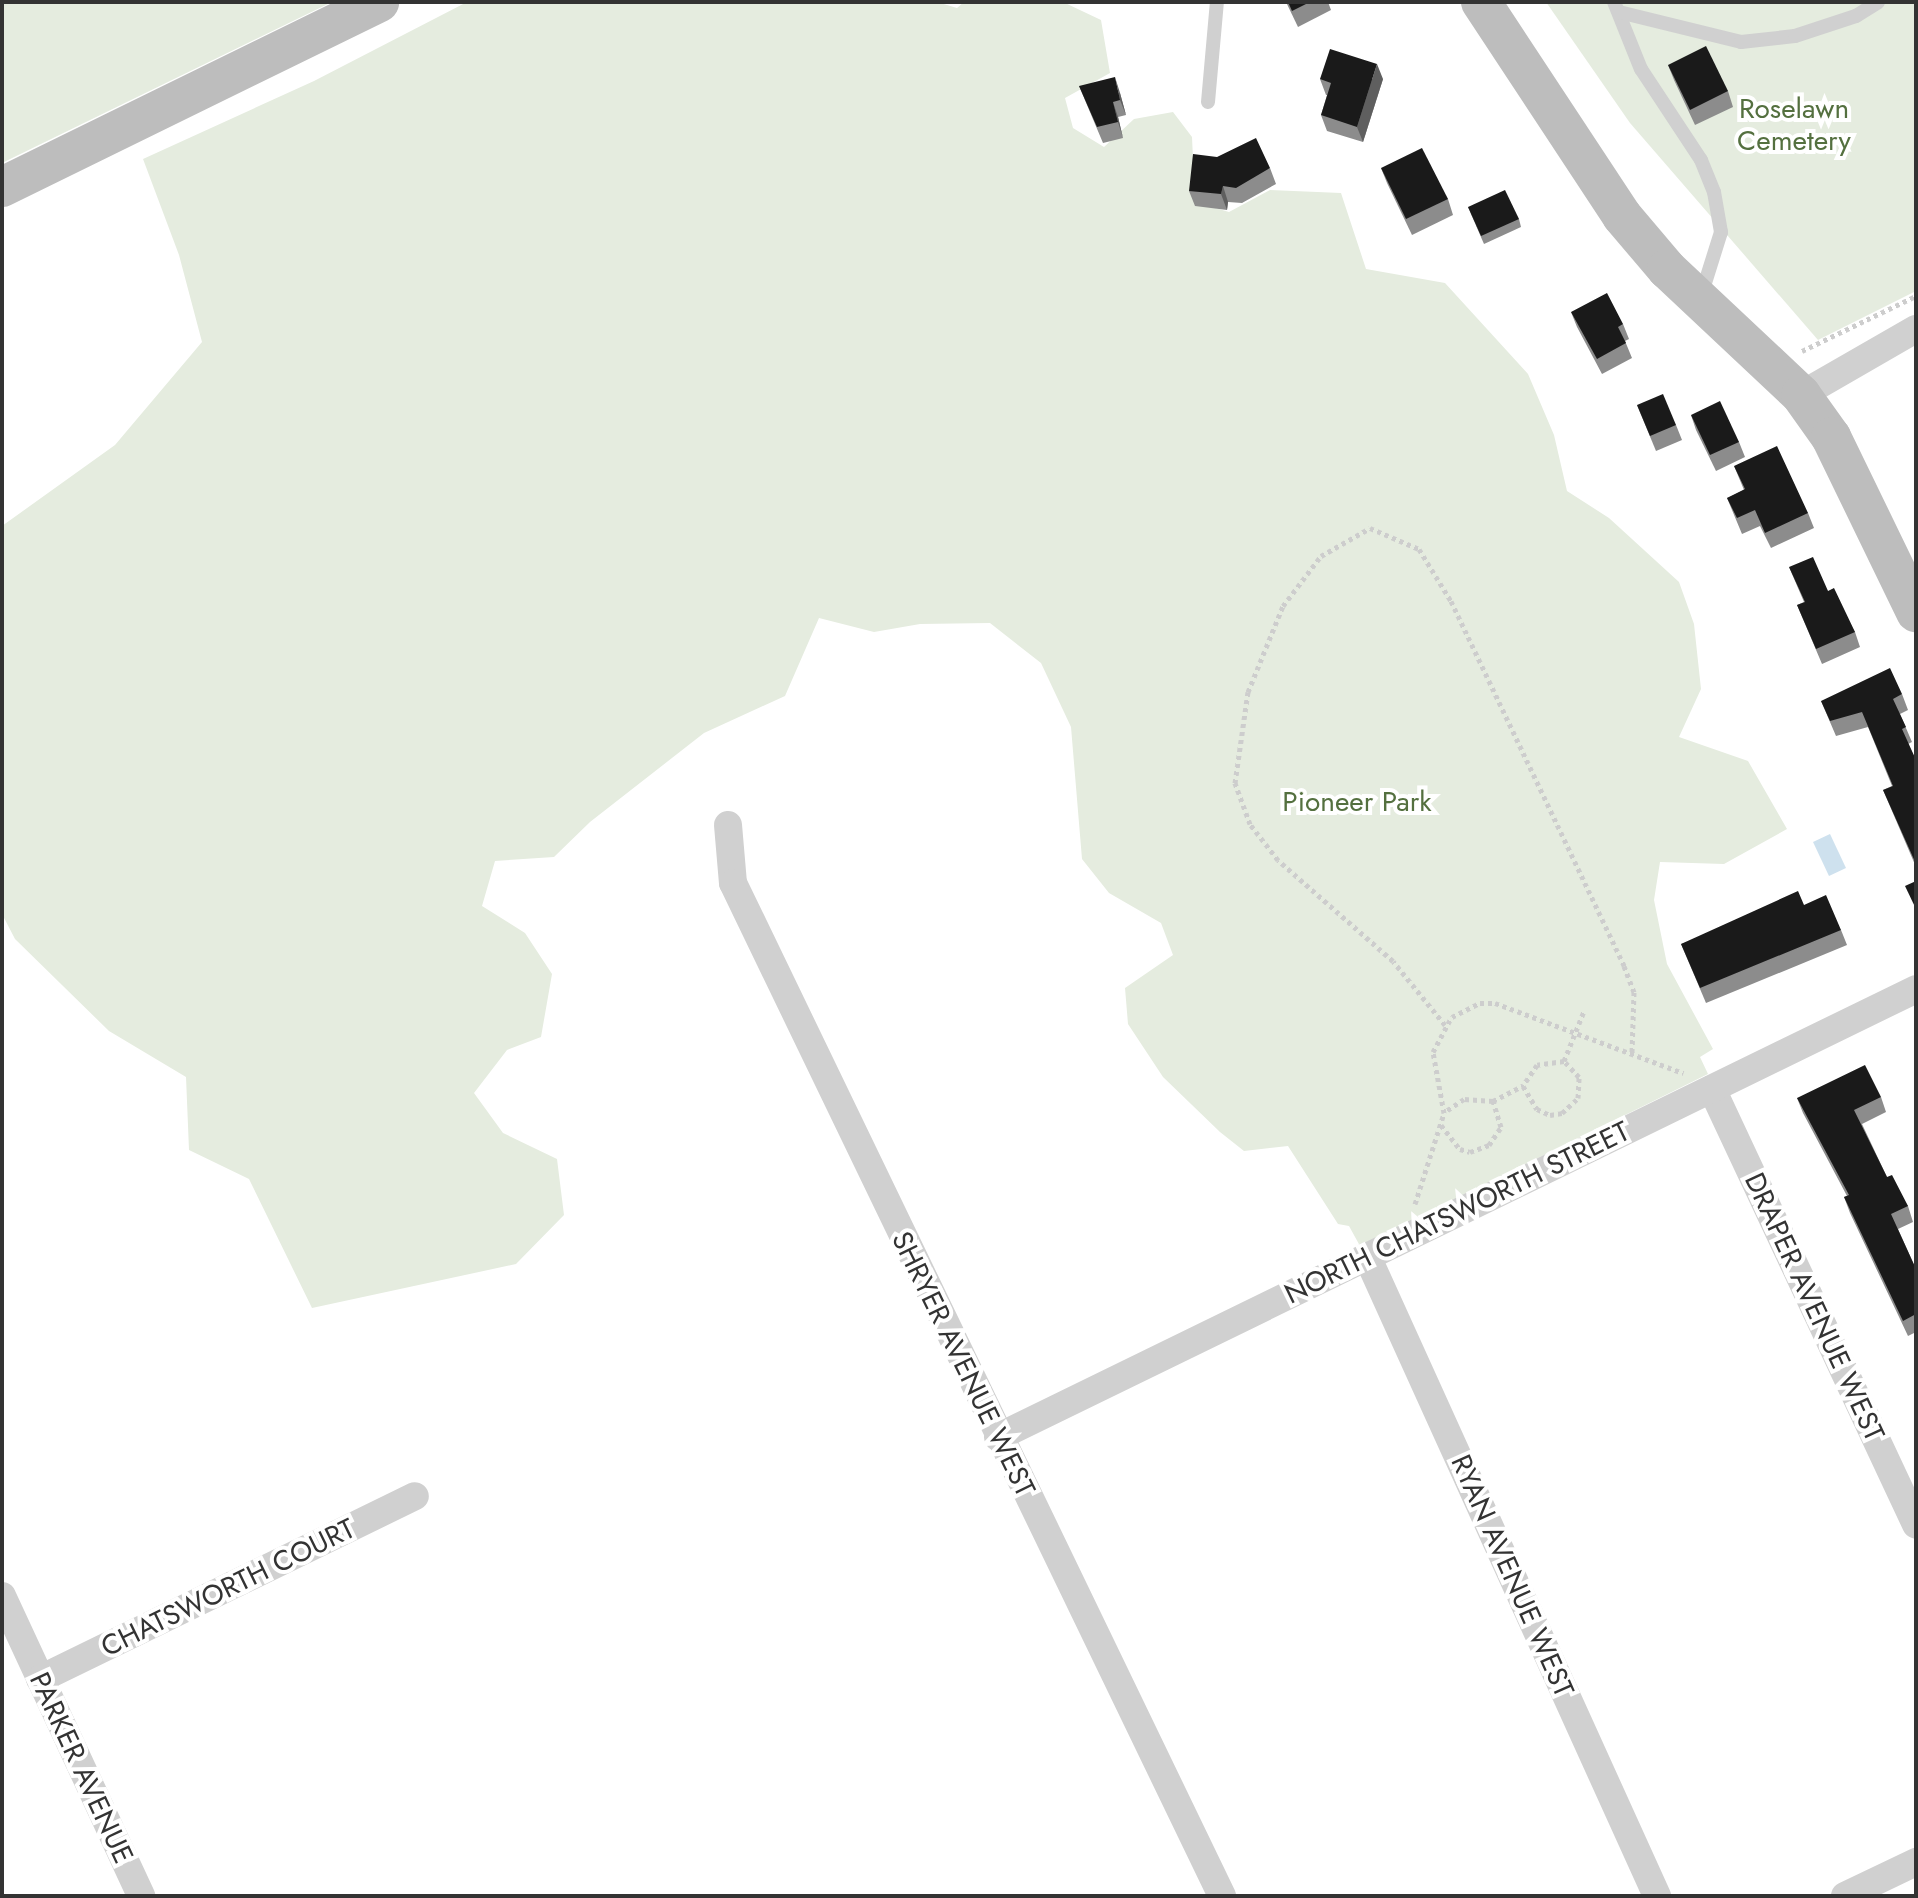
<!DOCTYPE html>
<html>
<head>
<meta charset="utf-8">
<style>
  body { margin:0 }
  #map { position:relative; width:1918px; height:1898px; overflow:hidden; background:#fff; font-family:Jost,sans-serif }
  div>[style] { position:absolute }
  .green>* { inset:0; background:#e5ecdf }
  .water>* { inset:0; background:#cee1ee }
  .path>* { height:5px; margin-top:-2.5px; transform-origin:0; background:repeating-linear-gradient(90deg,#cdcdcd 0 4px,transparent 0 8px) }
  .lane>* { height:14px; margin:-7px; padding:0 7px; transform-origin:7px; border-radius:7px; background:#d0d0d0 }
  .street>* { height:28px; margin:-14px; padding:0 14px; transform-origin:14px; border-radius:14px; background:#d0d0d0 }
  .secondary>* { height:40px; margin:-20px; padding:0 20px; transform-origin:20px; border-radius:20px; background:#bdbdbd }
  .wall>* { inset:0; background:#8c8c8c }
  .shaded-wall>* { inset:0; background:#5f5f5f }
  .building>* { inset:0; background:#1a1a1a }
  span { translate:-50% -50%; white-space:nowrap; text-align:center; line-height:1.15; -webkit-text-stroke:8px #fff; paint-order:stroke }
  .park-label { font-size:28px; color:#54703f }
  .street-label { font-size:28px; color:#333 }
  .frame { position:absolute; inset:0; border:4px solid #333; pointer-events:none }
</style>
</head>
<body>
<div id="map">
  <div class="green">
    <div style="clip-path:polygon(2px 2px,332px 2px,2px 163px)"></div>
    <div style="clip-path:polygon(467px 2px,937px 2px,957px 8px,964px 2px,1063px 2px,1101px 20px,1110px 73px,1065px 98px,1073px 128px,1104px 147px,1134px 119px,1173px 112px,1192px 137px,1195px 202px,1229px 212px,1270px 190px,1341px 193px,1366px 269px,1445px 283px,1528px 374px,1554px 435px,1567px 491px,1609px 518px,1679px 582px,1694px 624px,1701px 689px,1679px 737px,1748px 761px,1787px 829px,1724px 864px,1660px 862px,1654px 900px,1667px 964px,1713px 1049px,1700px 1057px,1708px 1074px,1360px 1246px,1349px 1226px,1338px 1224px,1288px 1146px,1244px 1151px,1220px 1132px,1163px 1077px,1128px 1024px,1125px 988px,1173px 955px,1161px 923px,1109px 893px,1082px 859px,1071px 727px,1041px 663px,990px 623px,920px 624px,874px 632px,819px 618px,785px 696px,704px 733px,590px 822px,554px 857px,495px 861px,482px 906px,525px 933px,552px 974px,541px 1037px,507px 1050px,474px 1093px,503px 1133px,557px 1159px,564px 1215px,516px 1264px,312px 1308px,249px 1179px,189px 1150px,186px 1077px,109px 1031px,15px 939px,2px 914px,2px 526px,115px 445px,202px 342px,179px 255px,143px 159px,314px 81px)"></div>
    <div style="clip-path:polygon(1546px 2px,1916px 2px,1916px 291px,1818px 340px,1630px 123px)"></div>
  </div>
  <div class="water">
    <div style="clip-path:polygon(1830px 834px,1846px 868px,1829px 876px,1813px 842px)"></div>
  </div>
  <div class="path">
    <div style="left:1802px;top:351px;width:127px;rotate:-25.8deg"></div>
    <div style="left:1445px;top:1025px;width:82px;rotate:-129.1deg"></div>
    <div style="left:1393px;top:961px;width:153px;rotate:-138.7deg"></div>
    <div style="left:1278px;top:860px;width:46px;rotate:-127.9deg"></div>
    <div style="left:1250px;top:824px;width:44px;rotate:-110.1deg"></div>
    <div style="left:1235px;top:783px;width:92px;rotate:-81.9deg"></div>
    <div style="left:1248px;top:692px;width:93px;rotate:-67.9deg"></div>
    <div style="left:1283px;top:606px;width:63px;rotate:-52.8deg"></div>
    <div style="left:1321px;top:556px;width:56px;rotate:-29.7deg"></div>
    <div style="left:1370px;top:528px;width:53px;rotate:23.2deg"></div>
    <div style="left:1419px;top:549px;width:61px;rotate:58.4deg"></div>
    <div style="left:1451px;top:601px;width:404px;rotate:64.6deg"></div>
    <div style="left:1624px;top:966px;width:28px;rotate:69deg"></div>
    <div style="left:1634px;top:992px;width:61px;rotate:91.9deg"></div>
    <div style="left:1564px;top:1061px;width:27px;rotate:172deg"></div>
    <div style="left:1537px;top:1065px;width:25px;rotate:124deg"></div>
    <div style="left:1523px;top:1086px;width:27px;rotate:59deg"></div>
    <div style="left:1537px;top:1109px;width:14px;rotate:25deg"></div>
    <div style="left:1550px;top:1115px;width:12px;rotate:-9deg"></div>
    <div style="left:1562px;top:1113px;width:22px;rotate:-43deg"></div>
    <div style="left:1578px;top:1098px;width:21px;rotate:-87deg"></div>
    <div style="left:1579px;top:1077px;width:22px;rotate:-133deg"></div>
    <div style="left:1564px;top:1061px;width:54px;rotate:-68.2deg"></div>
    <div style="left:1493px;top:1101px;width:34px;rotate:-27deg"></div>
    <div style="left:1441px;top:1125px;width:31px;rotate:52deg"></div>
    <div style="left:1460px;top:1149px;width:10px;rotate:17deg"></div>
    <div style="left:1470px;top:1152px;width:20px;rotate:-20deg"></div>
    <div style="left:1489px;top:1145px;width:22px;rotate:-56deg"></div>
    <div style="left:1501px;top:1127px;width:27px;rotate:-107deg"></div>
    <div style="left:1493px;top:1101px;width:29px;rotate:-176deg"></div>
    <div style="left:1464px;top:1099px;width:23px;rotate:146deg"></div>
    <div style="left:1415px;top:1204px;width:96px;rotate:-72.3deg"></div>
    <div style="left:1444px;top:1113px;width:62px;rotate:-100.2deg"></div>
    <div style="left:1433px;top:1052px;width:40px;rotate:-62deg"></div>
    <div style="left:1452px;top:1017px;width:31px;rotate:-27deg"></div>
    <div style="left:1480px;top:1003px;width:15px"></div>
    <div style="left:1495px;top:1003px;width:201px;rotate:20.4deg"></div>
  </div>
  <div class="lane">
    <div style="left:1614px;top:2px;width:72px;rotate:68.1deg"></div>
    <div style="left:1641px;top:69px;width:109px;rotate:56.6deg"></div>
    <div style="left:1701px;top:160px;width:35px;rotate:68deg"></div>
    <div style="left:1714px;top:192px;width:41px;rotate:80.1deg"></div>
    <div style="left:1721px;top:232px;width:67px;rotate:107.4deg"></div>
    <div style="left:1619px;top:12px;width:126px;rotate:13.8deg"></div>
    <div style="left:1741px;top:42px;width:54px;rotate:-6.3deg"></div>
    <div style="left:1795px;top:36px;width:64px;rotate:-18.2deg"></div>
    <div style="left:1856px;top:16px;width:26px;rotate:-32deg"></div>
    <div style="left:1208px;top:102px;width:100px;rotate:-84.9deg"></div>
  </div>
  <div class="street">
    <div style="left:1801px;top:395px;width:133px;rotate:-29.9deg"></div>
    <div style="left:728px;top:825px;width:58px;rotate:85.1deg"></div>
    <div style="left:733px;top:883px;width:1125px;rotate:64.23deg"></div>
    <div style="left:1712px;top:1089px;width:481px;rotate:64.9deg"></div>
    <div style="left:1367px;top:1256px;width:703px;rotate:65.62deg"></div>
    <div style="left:998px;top:1437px;width:1021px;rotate:-26.01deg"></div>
    <div style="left:2px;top:1596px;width:331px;rotate:65.1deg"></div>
    <div style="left:40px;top:1679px;width:417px;rotate:-26deg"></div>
    <div style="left:1845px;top:1896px;width:79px;rotate:-25.6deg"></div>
  </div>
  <div class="secondary">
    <div style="left:1481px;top:2px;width:256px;rotate:56.6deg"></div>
    <div style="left:1622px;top:216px;width:70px;rotate:49.7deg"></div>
    <div style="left:1667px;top:269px;width:184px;rotate:43.2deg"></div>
    <div style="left:1801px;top:395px;width:52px;rotate:54.5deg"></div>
    <div style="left:1831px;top:437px;width:195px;rotate:64.1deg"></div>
    <div style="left:2px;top:187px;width:420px;rotate:-26.1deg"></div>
  </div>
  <div class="wall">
    <div style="clip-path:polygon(1286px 2px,1328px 2px,1331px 10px,1298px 27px)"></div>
    <div style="clip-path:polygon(1668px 65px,1728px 91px,1733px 107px,1695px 125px,1674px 80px)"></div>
    <div style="clip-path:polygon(1320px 79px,1383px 79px,1363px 142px,1327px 131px,1321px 115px,1327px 95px,1326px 95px)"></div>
    <div style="clip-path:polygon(1079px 86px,1120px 93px,1126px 115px,1118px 117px,1123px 138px,1103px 143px)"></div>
    <div style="clip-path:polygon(1270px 168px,1276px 184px,1242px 203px,1228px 202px,1227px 210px,1195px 206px,1189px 191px)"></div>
    <div style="clip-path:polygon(1381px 168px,1448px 199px,1453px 215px,1412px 235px,1387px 183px)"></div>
    <div style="clip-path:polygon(1468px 207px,1519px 219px,1521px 227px,1484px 244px)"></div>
    <div style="clip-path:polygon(1571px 312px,1623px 324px,1629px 339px,1625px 341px,1632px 358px,1602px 374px,1577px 327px)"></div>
    <div style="clip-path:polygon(1637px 405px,1676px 425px,1682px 440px,1656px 451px)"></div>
    <div style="clip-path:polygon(1691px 415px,1739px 442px,1745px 457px,1716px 471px,1696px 430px)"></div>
    <div style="clip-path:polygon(1734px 466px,1808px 513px,1814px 528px,1771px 548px,1760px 526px,1742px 534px,1727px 498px,1744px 490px)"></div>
    <div style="clip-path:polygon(1789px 567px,1828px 591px,1855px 632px,1860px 647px,1822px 664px,1797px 605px,1804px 602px)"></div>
    <div style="clip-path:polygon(1902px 694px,1908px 710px,1900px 714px,1912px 742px,1908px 744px,1916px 760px,1916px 867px,1883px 790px,1892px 786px,1868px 727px,1836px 736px,1821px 701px)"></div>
    <div style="clip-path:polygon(1804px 905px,1841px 930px,1847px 945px,1706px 1003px,1681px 944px)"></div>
    <div style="clip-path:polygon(1881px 1097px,1886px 1112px,1862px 1124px,1887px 1177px,1908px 1206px,1913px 1222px,1898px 1229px,1916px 1269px,1916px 1332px,1908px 1336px,1850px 1213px,1844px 1197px,1847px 1196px,1803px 1113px,1797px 1098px)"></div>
  </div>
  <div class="shaded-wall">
    <div style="clip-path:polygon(1377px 64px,1383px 79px,1363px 142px,1357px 127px)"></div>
    <div style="clip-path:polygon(1115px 77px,1120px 93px,1126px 115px,1120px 100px)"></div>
    <div style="clip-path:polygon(1113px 102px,1118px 117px,1123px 138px,1118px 122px)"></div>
    <div style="clip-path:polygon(1223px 186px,1228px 202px,1227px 210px,1221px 194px)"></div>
  </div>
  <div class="building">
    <div style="clip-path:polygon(1288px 2px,1310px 2px,1292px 11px)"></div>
    <div style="clip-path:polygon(1706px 46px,1728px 91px,1690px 110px,1668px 65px)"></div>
    <div style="clip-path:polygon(1330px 49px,1377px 64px,1357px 127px,1321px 115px,1331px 83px,1320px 79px)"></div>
    <div style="clip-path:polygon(1115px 77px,1120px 100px,1113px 102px,1118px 122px,1097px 127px,1079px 86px)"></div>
    <div style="clip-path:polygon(1256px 138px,1270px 168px,1236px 188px,1223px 186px,1221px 194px,1189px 191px,1193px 154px,1217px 157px)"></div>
    <div style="clip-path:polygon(1422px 148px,1448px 199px,1406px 219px,1381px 168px)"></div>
    <div style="clip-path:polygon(1505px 190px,1519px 219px,1481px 236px,1468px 207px)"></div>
    <div style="clip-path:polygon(1607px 293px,1623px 324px,1618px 327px,1626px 343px,1597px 359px,1571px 312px)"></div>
    <div style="clip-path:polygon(1663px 394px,1676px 425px,1650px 436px,1637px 405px)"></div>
    <div style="clip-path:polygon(1720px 401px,1739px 442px,1710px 455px,1691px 415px)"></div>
    <div style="clip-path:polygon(1777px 446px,1808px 513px,1765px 533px,1755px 510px,1737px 518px,1727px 498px,1745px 489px,1734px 466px)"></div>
    <div style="clip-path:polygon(1813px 557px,1828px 591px,1834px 588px,1855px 632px,1816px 649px,1797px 605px,1805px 602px,1789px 567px)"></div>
    <div style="clip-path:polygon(1890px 668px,1902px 694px,1893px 699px,1906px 727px,1902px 729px,1916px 760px,1916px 864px,1883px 790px,1893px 786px,1862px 712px,1830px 721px,1821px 701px)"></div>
    <div style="clip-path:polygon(1916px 881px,1916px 909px,1905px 886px)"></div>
    <div style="clip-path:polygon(1798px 891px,1804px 905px,1826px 895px,1841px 930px,1700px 988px,1681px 944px)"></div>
    <div style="clip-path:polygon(1865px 1065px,1881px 1097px,1854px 1110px,1887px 1177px,1892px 1175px,1908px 1206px,1891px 1214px,1916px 1269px,1916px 1314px,1903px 1321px,1844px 1197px,1849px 1195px,1797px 1098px)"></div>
  </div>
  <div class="park-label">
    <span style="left:1794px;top:125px">Roselawn<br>Cemetery</span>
    <span style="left:1357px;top:802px">Pioneer Park</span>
  </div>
  <div class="street-label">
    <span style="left:1457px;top:1213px;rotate:-26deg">NORTH CHATSWORTH STREET</span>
    <span style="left:1814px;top:1307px;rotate:65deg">DRAPER AVENUE WEST</span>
    <span style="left:963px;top:1364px;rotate:64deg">SHRYER AVENUE WEST</span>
    <span style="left:1512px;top:1576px;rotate:66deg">RYAN AVENUE WEST</span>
    <span style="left:228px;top:1588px;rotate:-26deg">CHATSWORTH COURT</span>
    <span style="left:81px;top:1768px;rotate:65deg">PARKER AVENUE</span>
  </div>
  <div class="frame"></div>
</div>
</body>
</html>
